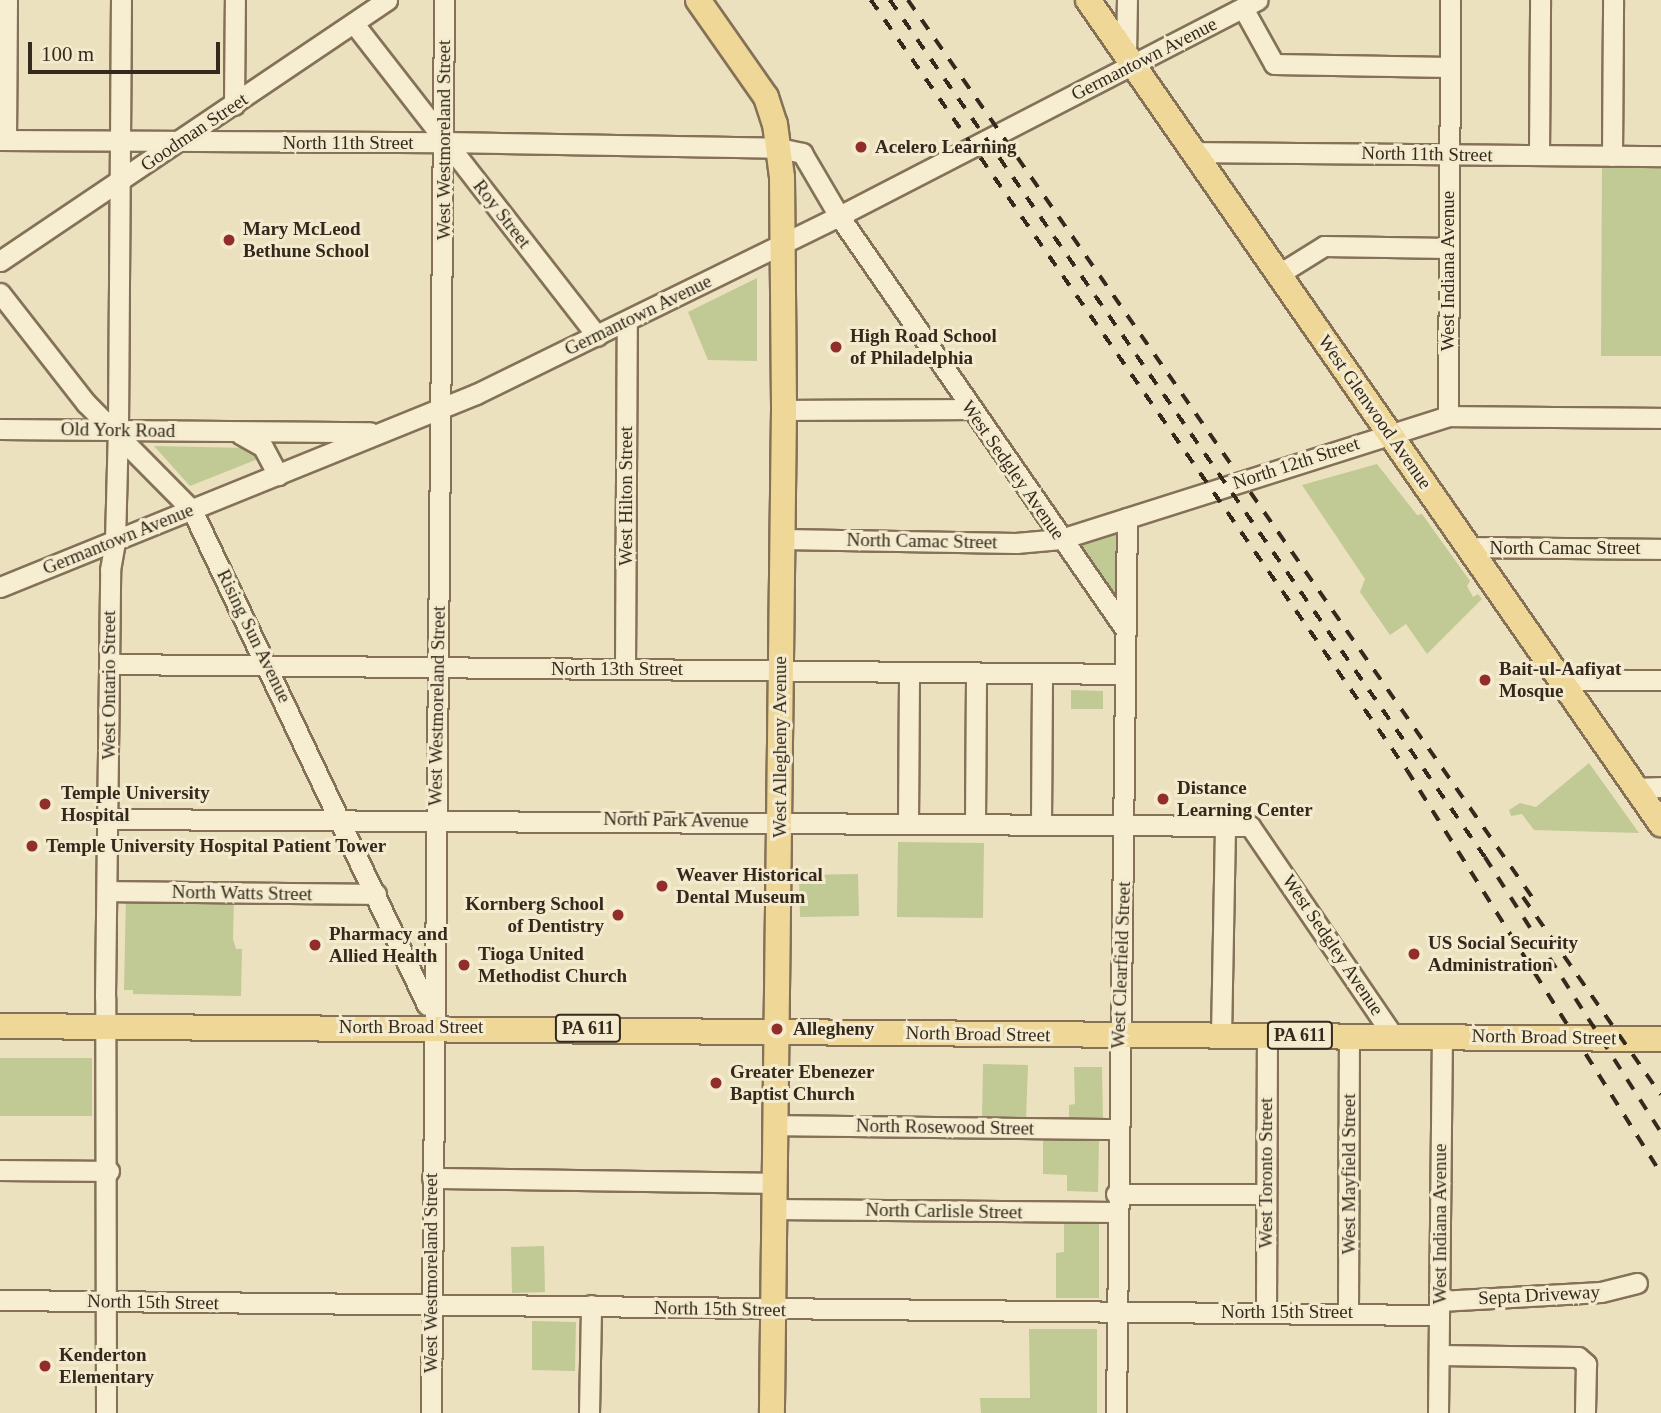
<!DOCTYPE html>
<html>
<head>
<meta charset="utf-8">
<style>
  body { margin:0 }
  #map { position:relative; width:1661px; height:1413px; overflow:hidden; background:#ece1bf; font-family:"Times New Roman",serif }
  div>[style] { position:absolute }
  .green>* { inset:0; background:#c1c994 }
  .roads { filter:drop-shadow(2px 0 #847158) drop-shadow(-2px 0 #847158) drop-shadow(0 2px #847158) drop-shadow(0 -2px #847158) }
  .minor>* { height:19px; margin:-9.5px; padding:0 9.5px; transform-origin:9.5px; border-radius:9.5px; background:#f7eed2 }
  .major>* { height:24px; margin:-12px; padding:0 12px; transform-origin:12px; border-radius:12px; background:#efd797 }
  .rail>* { height:3.5px; margin-top:-1.75px; transform-origin:0; background:repeating-linear-gradient(90deg,#34291c 0 12px,transparent 0 24px) }
  .dots>* { width:19px; height:19px; translate:-50% -50%; box-sizing:border-box; border:4px solid #f4ebce; border-radius:50% }
  span { translate:-50% -50%; white-space:nowrap; text-align:center; line-height:1.15; -webkit-text-stroke:6px #f4ebce; paint-order:stroke }
  .shield-label span { padding:2px 5px; background:#f4ebce; border:2px solid; border-radius:5px; -webkit-text-stroke-width:0 }
  .shield-label { font-size:18px; color:#34291c; font-weight:700 }
  .street-label { font-size:19px; color:#34291c }
  .poi-label { font-size:19px; color:#34291c; font-weight:700 }
  .left { translate:0 -50%; text-align:left }
  .right { translate:-100% -50%; text-align:right }
  .scale { position:absolute; left:28px; top:42px; width:192px; height:32px; box-sizing:border-box; border:4px solid #34291c; border-top:0; padding-left:9px; font-size:21px; line-height:24px; white-space:nowrap; color:#34291c; -webkit-text-stroke:5px #f4ebce; paint-order:stroke }
</style>
</head>
<body>
<div id="map">
  <div class="green">
    <div style="clip-path:polygon(1602px 163px,1661px 164px,1661px 356px,1601px 356px)"></div>
    <div style="clip-path:polygon(757px 278px,757px 361px,708px 360px,688px 312px)"></div>
    <div style="clip-path:polygon(154px 446px,248px 448px,258px 459px,190px 486px)"></div>
    <div style="clip-path:polygon(1377px 464px,1417px 515px,1422px 514px,1470px 581px,1467px 586px,1473px 597px,1478px 594px,1482px 599px,1427px 654px,1406px 624px,1390px 635px,1360px 592px,1365px 579px,1302px 485px)"></div>
    <div style="clip-path:polygon(1122px 522px,1119px 601px,1076px 539px)"></div>
    <div style="clip-path:polygon(1071px 690px,1103px 691px,1103px 709px,1071px 709px)"></div>
    <div style="clip-path:polygon(1589px 763px,1639px 833px,1534px 830px,1522px 814px,1511px 816px,1509px 810px,1520px 803px,1536px 807px)"></div>
    <div style="clip-path:polygon(898px 842px,984px 843px,983px 918px,897px 917px)"></div>
    <div style="clip-path:polygon(858px 874px,859px 916px,800px 917px,799px 875px)"></div>
    <div style="clip-path:polygon(126px 896px,234px 898px,233px 939px,236px 949px,242px 949px,241px 996px,133px 994px,133px 990px,124px 990px)"></div>
    <div style="clip-path:polygon(0 1058px,92px 1058px,92px 1116px,0 1116px)"></div>
    <div style="clip-path:polygon(983px 1064px,1028px 1065px,1026px 1120px,982px 1119px)"></div>
    <div style="clip-path:polygon(1074px 1067px,1102px 1067px,1103px 1124px,1069px 1124px,1069px 1105px,1075px 1104px)"></div>
    <div style="clip-path:polygon(1043px 1140px,1099px 1141px,1098px 1192px,1067px 1191px,1067px 1175px,1043px 1174px)"></div>
    <div style="clip-path:polygon(1064px 1222px,1099px 1222px,1099px 1298px,1056px 1298px,1056px 1253px,1064px 1252px)"></div>
    <div style="clip-path:polygon(544px 1246px,545px 1292px,512px 1293px,511px 1247px)"></div>
    <div style="clip-path:polygon(532px 1321px,576px 1322px,575px 1371px,532px 1370px)"></div>
    <div style="clip-path:polygon(1029px 1329px,1097px 1329px,1097px 1413px,981px 1413px,980px 1398px,1030px 1398px)"></div>
  </div>
  <div class="roads">
    <div class="minor">
      <div style="left:1243px;top:8px;width:64px;rotate:61deg"></div>
      <div style="left:1274px;top:64px;width:176px;rotate:1deg"></div>
      <div style="left:355px;top:25px;width:394px;rotate:52.1deg"></div>
      <div style="left:1126px;top:55px;width:55px;rotate:-89deg"></div>
      <div style="left:234px;top:105px;width:105px;rotate:-89.5deg"></div>
      <div style="left:0;top:140px;width:446px;rotate:0.3deg"></div>
      <div style="left:446px;top:142px;width:333px;rotate:1deg"></div>
      <div style="left:779px;top:148px;width:24px;rotate:12deg"></div>
      <div style="left:802px;top:153px;width:73px;rotate:59.6deg"></div>
      <div style="left:839px;top:216px;width:502px;rotate:55.3deg"></div>
      <div style="left:6px;top:140px;width:140px;rotate:-89.6deg"></div>
      <div style="left:1193px;top:152px;width:468px;rotate:0.5deg"></div>
      <div style="left:1539px;top:155px;width:155px;rotate:-89.6deg"></div>
      <div style="left:1612px;top:156px;width:156px;rotate:-89.6deg"></div>
      <div style="left:0;top:261px;width:467px;rotate:-34deg"></div>
      <div style="left:1279px;top:274px;width:53px;rotate:-31.9deg"></div>
      <div style="left:1324px;top:246px;width:125px;rotate:0.9deg"></div>
      <div style="left:0;top:293px;width:140px;rotate:52deg"></div>
      <div style="left:86px;top:403px;width:151px;rotate:45.3deg"></div>
      <div style="left:192px;top:510px;width:548px;rotate:64.6deg"></div>
      <div style="left:784px;top:410px;width:187px;rotate:-0.3deg"></div>
      <div style="left:1448px;top:416px;width:416px;rotate:-89.7deg"></div>
      <div style="left:0;top:429px;width:370px;rotate:0.5deg"></div>
      <div style="left:240px;top:434px;width:26px;rotate:29deg"></div>
      <div style="left:263px;top:447px;width:32px;rotate:62deg"></div>
      <div style="left:782px;top:539px;width:234px;rotate:1deg"></div>
      <div style="left:1016px;top:543px;width:45px;rotate:-5.1deg"></div>
      <div style="left:1061px;top:539px;width:406px;rotate:-17.6deg"></div>
      <div style="left:1448px;top:416px;width:213px;rotate:0.5deg"></div>
      <div style="left:1469px;top:547px;width:192px;rotate:0.6deg"></div>
      <div style="left:0;top:587px;width:514px;rotate:-22.07deg"></div>
      <div style="left:476px;top:394px;width:404px;rotate:-26.1deg"></div>
      <div style="left:839px;top:216px;width:471px;rotate:-27.3deg"></div>
      <div style="left:109px;top:664px;width:1015px;rotate:0.56deg"></div>
      <div style="left:625px;top:669px;width:347px;rotate:-89.7deg"></div>
      <div style="left:1561px;top:680px;width:100px"></div>
      <div style="left:1636px;top:788px;width:25px;rotate:-2deg"></div>
      <div style="left:108px;top:819px;width:1142px;rotate:0.35deg"></div>
      <div style="left:1250px;top:826px;width:254px;rotate:55.7deg"></div>
      <div style="left:908px;top:822px;width:149px;rotate:-89.6deg"></div>
      <div style="left:975px;top:823px;width:150px;rotate:-89.6deg"></div>
      <div style="left:1041px;top:823px;width:149px;rotate:-89.6deg"></div>
      <div style="left:107px;top:891px;width:269px;rotate:0.6deg"></div>
      <div style="left:1221px;top:1036px;width:210px;rotate:-88.9deg"></div>
      <div style="left:774px;top:1125px;width:343px;rotate:0.7deg"></div>
      <div style="left:0;top:1170px;width:109px;rotate:0.5deg"></div>
      <div style="left:432px;top:1178px;width:341px;rotate:0.8deg"></div>
      <div style="left:1116px;top:1194px;width:149px"></div>
      <div style="left:772px;top:1209px;width:344px;rotate:0.5deg"></div>
      <div style="left:0;top:1300px;width:1439px;rotate:0.6deg"></div>
      <div style="left:1440px;top:1301px;width:161px;rotate:-3.2deg"></div>
      <div style="left:1601px;top:1292px;width:37px;rotate:-14deg"></div>
      <div style="left:1266px;top:1312px;width:277px;rotate:-89.8deg"></div>
      <div style="left:1348px;top:1312px;width:277px;rotate:-89.8deg"></div>
      <div style="left:1439px;top:1355px;width:139px;rotate:0.8deg"></div>
      <div style="left:1578px;top:1357px;width:11px;rotate:41deg"></div>
      <div style="left:1586px;top:1364px;width:49px;rotate:91.2deg"></div>
      <div style="left:106px;top:1413px;width:416px;rotate:-90.1deg"></div>
      <div style="left:105px;top:997px;width:427px;rotate:-89.3deg"></div>
      <div style="left:110px;top:570px;width:29px;rotate:-80deg"></div>
      <div style="left:115px;top:541px;width:114px;rotate:-88.5deg"></div>
      <div style="left:118px;top:427px;width:427px;rotate:-89.6deg"></div>
      <div style="left:431px;top:1413px;width:1413px;rotate:-89.47deg"></div>
      <div style="left:589px;top:1413px;width:108px;rotate:-88.9deg"></div>
      <div style="left:1116px;top:1413px;width:895px;rotate:-89.3deg"></div>
      <div style="left:1438px;top:1413px;width:378px;rotate:-89.4deg"></div>
    </div>
    <div class="major">
      <div style="left:698px;top:0;width:118px;rotate:55deg"></div>
      <div style="left:766px;top:97px;width:28px;rotate:72deg"></div>
      <div style="left:775px;top:124px;width:53px;rotate:82.5deg"></div>
      <div style="left:782px;top:177px;width:233px;rotate:89.5deg"></div>
      <div style="left:784px;top:410px;width:1003px;rotate:90.69deg"></div>
      <div style="left:1088px;top:0;width:1004px;rotate:55.19deg"></div>
      <div style="left:0;top:1026px;width:1661px;rotate:0.45deg"></div>
    </div>
  </div>
  <div class="rail">
    <div style="left:871px;top:0;width:938px;rotate:55.16deg"></div>
    <div style="left:1407px;top:770px;width:476px;rotate:57.8deg"></div>
    <div style="left:890px;top:0;width:1043px;rotate:55.23deg"></div>
    <div style="left:1485px;top:857px;width:326px;rotate:57.4deg"></div>
    <div style="left:908px;top:0;width:1101px;rotate:55.17deg"></div>
    <div style="left:1523px;top:897px;width:241px;rotate:55.1deg"></div>
  </div>
  <div class="dots">
    <div style="left:861px;top:147px;background:#912e2a"></div>
    <div style="left:229px;top:240px;background:#912e2a"></div>
    <div style="left:836px;top:347px;background:#912e2a"></div>
    <div style="left:1485px;top:680px;background:#912e2a"></div>
    <div style="left:1163px;top:799px;background:#912e2a"></div>
    <div style="left:45px;top:804px;background:#912e2a"></div>
    <div style="left:32px;top:846px;background:#912e2a"></div>
    <div style="left:662px;top:886px;background:#912e2a"></div>
    <div style="left:618px;top:915px;background:#912e2a"></div>
    <div style="left:315px;top:945px;background:#912e2a"></div>
    <div style="left:1414px;top:954px;background:#912e2a"></div>
    <div style="left:464px;top:965px;background:#912e2a"></div>
    <div style="left:777px;top:1029px;background:#912e2a"></div>
    <div style="left:716px;top:1083px;background:#912e2a"></div>
    <div style="left:45px;top:1366px;background:#912e2a"></div>
  </div>
  <div class="shield-label">
    <span style="left:588px;top:1028px">PA 611</span>
    <span style="left:1300px;top:1035px">PA 611</span>
  </div>
  <div class="street-label">
    <span style="left:1144px;top:59px;rotate:-27deg">Germantown Avenue</span>
    <span style="left:194px;top:132px;rotate:-34deg">Goodman Street</span>
    <span style="left:444px;top:140px;rotate:-90deg">West Westmoreland Street</span>
    <span style="left:348px;top:143px">North 11th Street</span>
    <span style="left:1427px;top:154px;rotate:1deg">North 11th Street</span>
    <span style="left:502px;top:214px;rotate:52deg">Roy Street</span>
    <span style="left:1448px;top:271px;rotate:-90deg">West Indiana Avenue</span>
    <span style="left:638px;top:315px;rotate:-26deg">Germantown Avenue</span>
    <span style="left:1375px;top:412px;rotate:55deg">West Glenwood Avenue</span>
    <span style="left:118px;top:430px;rotate:1deg">Old York Road</span>
    <span style="left:1296px;top:463px;rotate:-18deg">North 12th Street</span>
    <span style="left:1013px;top:470px;rotate:55deg">West Sedgley Avenue</span>
    <span style="left:626px;top:496px;rotate:-90deg">West Hilton Street</span>
    <span style="left:118px;top:539px;rotate:-22deg">Germantown Avenue</span>
    <span style="left:922px;top:541px;rotate:1deg">North Camac Street</span>
    <span style="left:1565px;top:548px">North Camac Street</span>
    <span style="left:254px;top:636px;rotate:64deg">Rising Sun Avenue</span>
    <span style="left:617px;top:669px">North 13th Street</span>
    <span style="left:109px;top:685px;rotate:-90deg">West Ontario Street</span>
    <span style="left:437px;top:706px;rotate:-89deg">West Westmoreland Street</span>
    <span style="left:780px;top:747px;rotate:-90deg">West Allegheny Avenue</span>
    <span style="left:676px;top:820px;rotate:1deg">North Park Avenue</span>
    <span style="left:242px;top:893px;rotate:1deg">North Watts Street</span>
    <span style="left:1333px;top:945px;rotate:56deg">West Sedgley Avenue</span>
    <span style="left:1121px;top:965px;rotate:-88deg">West Clearfield Street</span>
    <span style="left:411px;top:1027px">North Broad Street</span>
    <span style="left:978px;top:1034px;rotate:1deg">North Broad Street</span>
    <span style="left:1544px;top:1037px;rotate:1deg">North Broad Street</span>
    <span style="left:945px;top:1127px;rotate:1deg">North Rosewood Street</span>
    <span style="left:1266px;top:1173px;rotate:-90deg">West Toronto Street</span>
    <span style="left:1349px;top:1174px;rotate:-90deg">West Mayfield Street</span>
    <span style="left:944px;top:1211px;rotate:1deg">North Carlisle Street</span>
    <span style="left:1440px;top:1224px;rotate:-90deg">West Indiana Avenue</span>
    <span style="left:431px;top:1273px;rotate:-90deg">West Westmoreland Street</span>
    <span style="left:1539px;top:1295px;rotate:-3deg">Septa Driveway</span>
    <span style="left:153px;top:1302px;rotate:1deg">North 15th Street</span>
    <span style="left:720px;top:1309px;rotate:1deg">North 15th Street</span>
    <span style="left:1287px;top:1312px">North 15th Street</span>
  </div>
  <div class="poi-label">
    <span class="left" style="left:875px;top:147px">Acelero Learning</span>
    <span class="left" style="left:243px;top:240px">Mary McLeod<br>Bethune School</span>
    <span class="left" style="left:850px;top:347px">High Road School<br>of Philadelphia</span>
    <span class="left" style="left:1499px;top:680px">Bait-ul-Aafiyat<br>Mosque</span>
    <span class="left" style="left:1177px;top:799px">Distance<br>Learning Center</span>
    <span class="left" style="left:61px;top:804px">Temple University<br>Hospital</span>
    <span class="left" style="left:46px;top:846px">Temple University Hospital Patient Tower</span>
    <span class="left" style="left:676px;top:886px">Weaver Historical<br>Dental Museum</span>
    <span class="right" style="left:604px;top:915px">Kornberg School<br>of Dentistry</span>
    <span class="left" style="left:329px;top:945px">Pharmacy and<br>Allied Health</span>
    <span class="left" style="left:1428px;top:954px">US Social Security<br>Administration</span>
    <span class="left" style="left:478px;top:965px">Tioga United<br>Methodist Church</span>
    <span class="left" style="left:793px;top:1029px">Allegheny</span>
    <span class="left" style="left:730px;top:1083px">Greater Ebenezer<br>Baptist Church</span>
    <span class="left" style="left:59px;top:1366px">Kenderton<br>Elementary</span>
  </div>
  <div class="scale">100 m</div>
</div>
</body>
</html>
